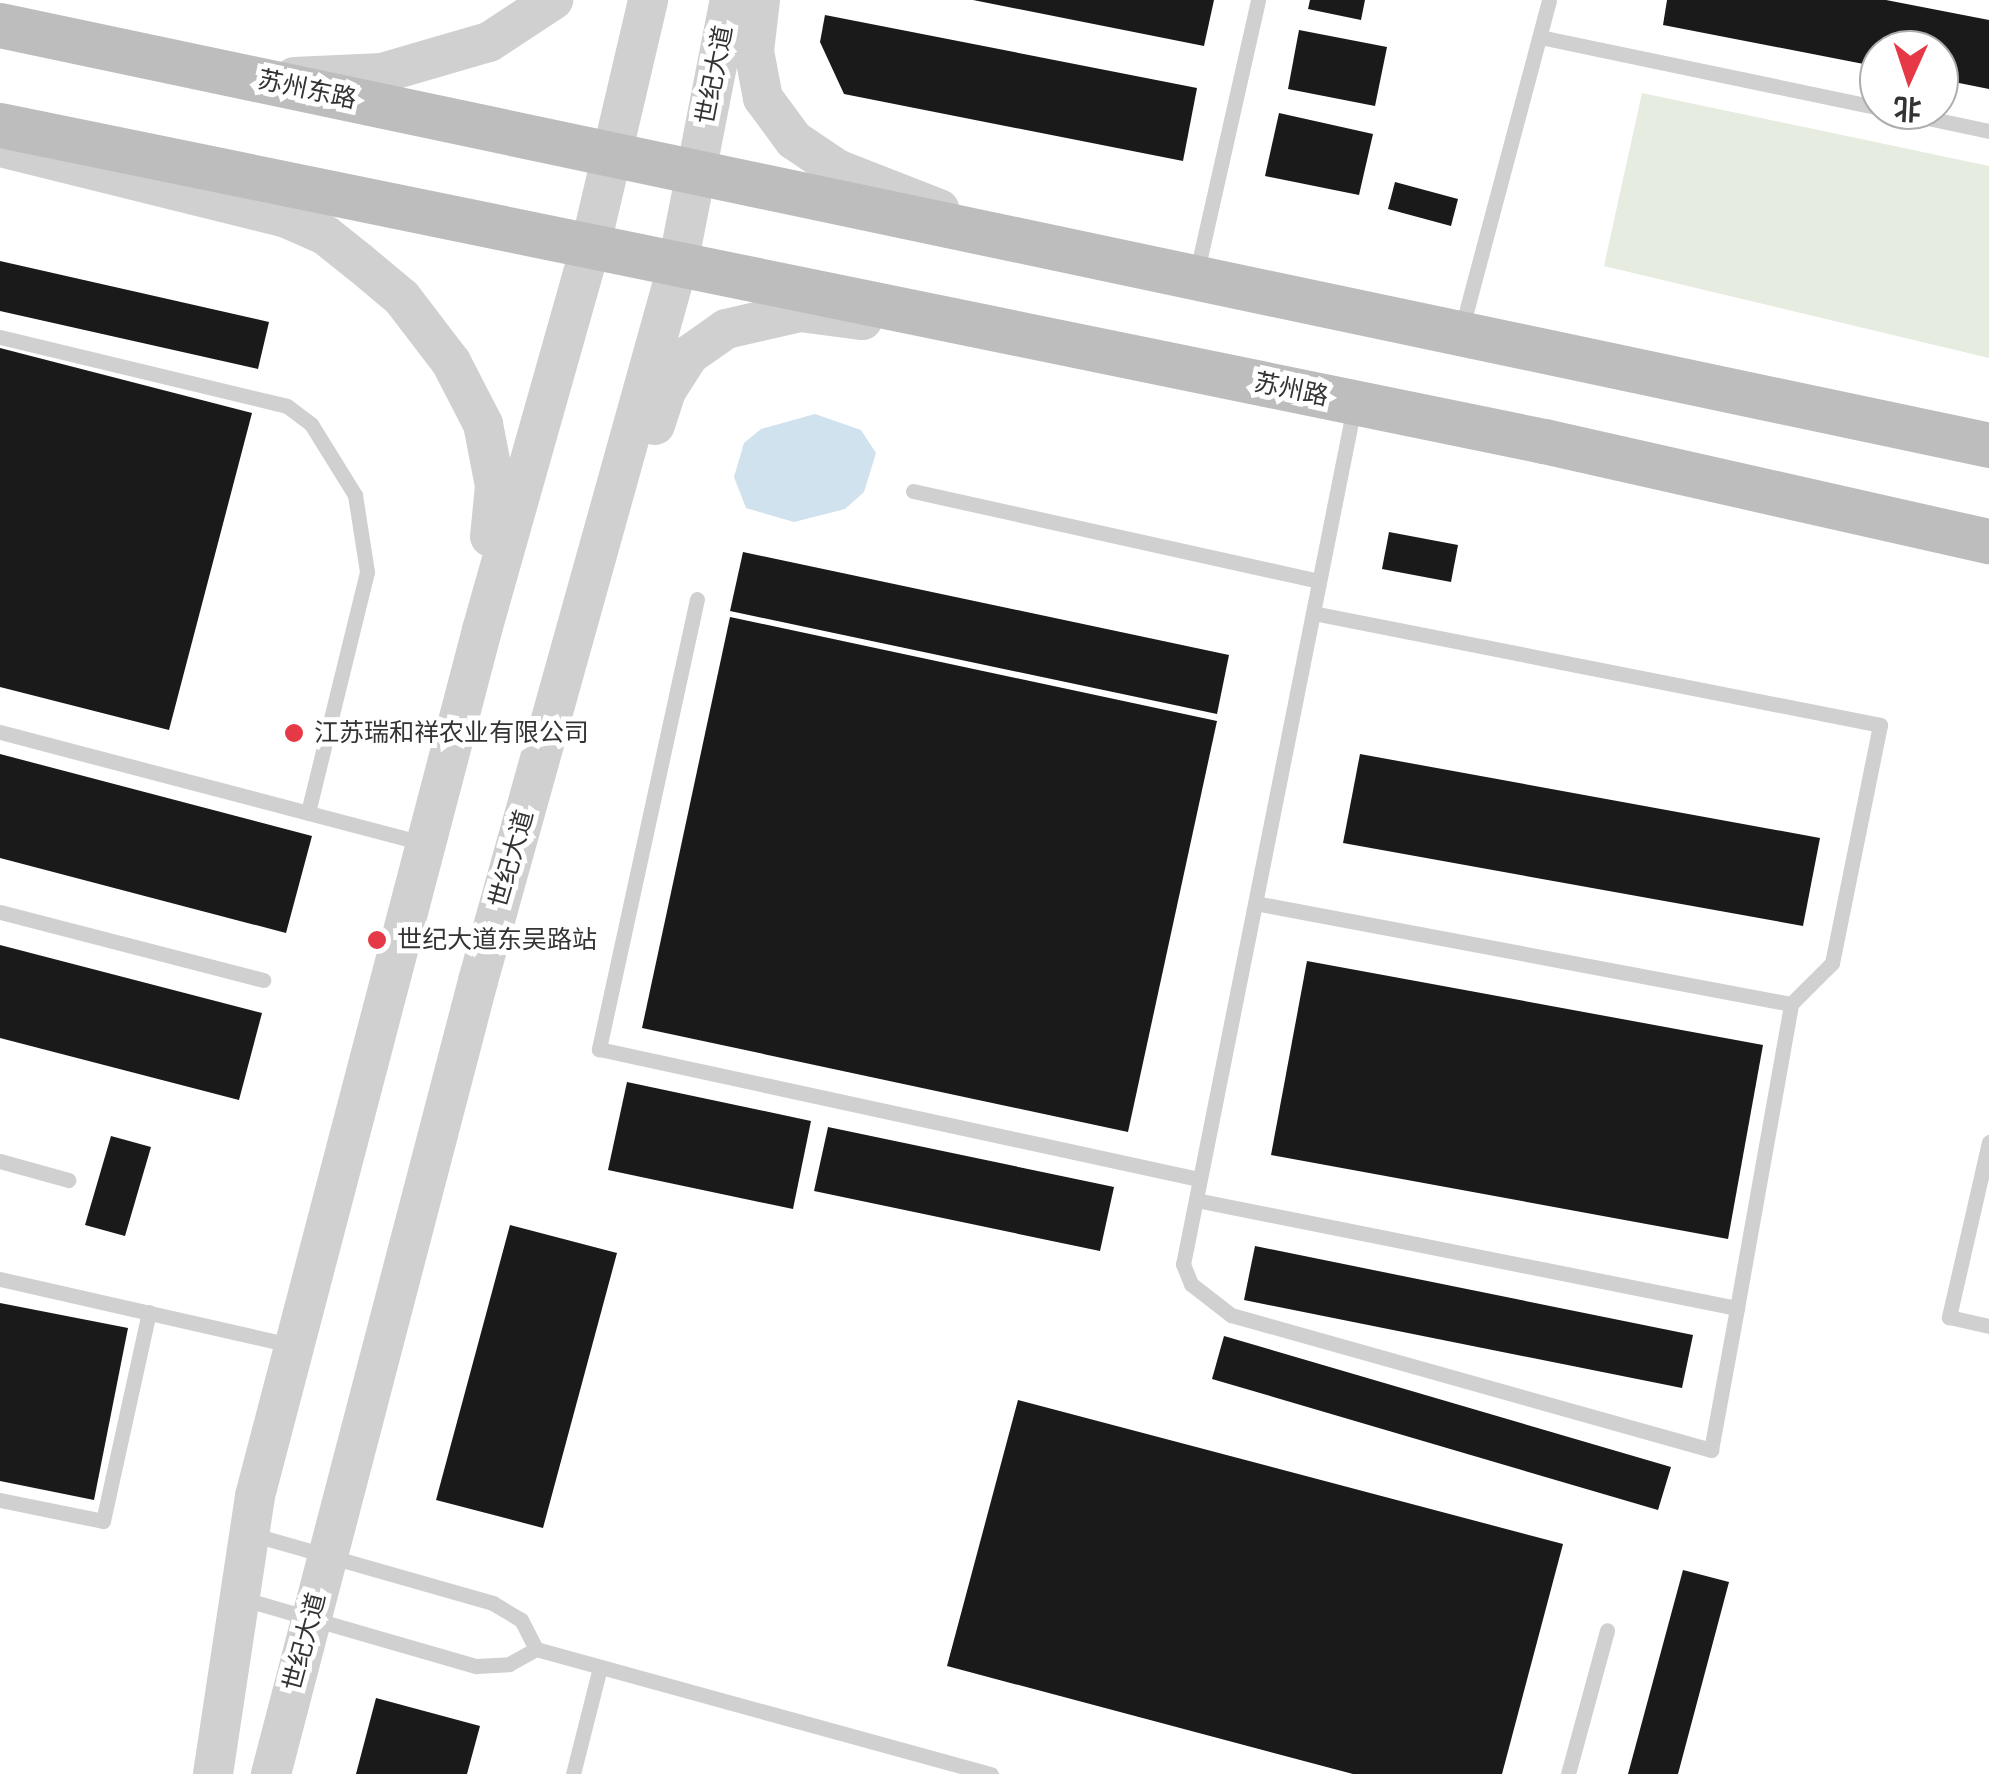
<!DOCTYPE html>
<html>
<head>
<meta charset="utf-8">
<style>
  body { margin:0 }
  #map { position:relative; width:1989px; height:1774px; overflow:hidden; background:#fff; font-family:"Nunito Sans","Noto Sans SC",sans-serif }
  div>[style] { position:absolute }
  .green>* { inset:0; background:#e6ecdf }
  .water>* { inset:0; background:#cfe2ee }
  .building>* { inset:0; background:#1a1a1a }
  .service>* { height:15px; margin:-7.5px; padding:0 7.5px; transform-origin:7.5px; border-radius:7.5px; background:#d0d0d0 }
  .tertiary>* { height:40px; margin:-20px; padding:0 20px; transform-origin:20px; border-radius:20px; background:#d0d0d0 }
  .secondary>* { height:45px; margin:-22.5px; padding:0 22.5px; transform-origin:22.5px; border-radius:22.5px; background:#bdbdbd }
  .dots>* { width:28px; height:28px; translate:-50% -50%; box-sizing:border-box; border:5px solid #fff; border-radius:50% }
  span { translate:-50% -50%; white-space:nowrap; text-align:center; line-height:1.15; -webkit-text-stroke:10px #fff; paint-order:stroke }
  .street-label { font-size:25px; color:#333 }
  .poi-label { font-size:25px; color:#333 }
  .left { translate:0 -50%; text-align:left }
  .north { position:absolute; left:1859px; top:30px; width:100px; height:100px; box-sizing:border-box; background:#fff; border:2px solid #adadad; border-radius:50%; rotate:183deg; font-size:28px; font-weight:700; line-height:40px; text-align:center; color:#333 }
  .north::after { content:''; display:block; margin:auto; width:35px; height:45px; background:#e63946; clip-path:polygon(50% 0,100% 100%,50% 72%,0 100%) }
</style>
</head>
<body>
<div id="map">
  <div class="green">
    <div style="clip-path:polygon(1642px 93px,1989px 166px,1989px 358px,1604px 266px)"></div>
  </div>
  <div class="water">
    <div style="clip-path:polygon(815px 414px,861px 430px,876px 453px,864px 492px,845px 509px,794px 522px,746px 508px,734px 477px,744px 443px,761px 429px)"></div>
  </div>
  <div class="building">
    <div style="clip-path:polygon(973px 0,1214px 0,1204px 46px)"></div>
    <div style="clip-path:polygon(1310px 0,1365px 0,1361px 20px,1308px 9px)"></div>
    <div style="clip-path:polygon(1667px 0,1886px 0,1989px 20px,1989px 89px,1939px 79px,1939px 50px,1879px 50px,1879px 67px,1663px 25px)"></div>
    <div style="clip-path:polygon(825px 15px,1197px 88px,1183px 161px,844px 94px,820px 42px)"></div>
    <div style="clip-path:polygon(1299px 30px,1387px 47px,1375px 106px,1288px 89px)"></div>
    <div style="clip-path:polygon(1279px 113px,1373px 134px,1359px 195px,1265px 176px)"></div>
    <div style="clip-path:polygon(1395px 182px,1458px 199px,1451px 226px,1388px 209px)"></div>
    <div style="clip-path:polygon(0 261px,269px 322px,258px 369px,0 311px)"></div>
    <div style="clip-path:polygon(0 348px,252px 413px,169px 730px,0 687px)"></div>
    <div style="clip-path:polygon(1389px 532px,1458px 545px,1451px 582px,1382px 569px)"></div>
    <div style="clip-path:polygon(743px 552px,1229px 655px,1217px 714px,730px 611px)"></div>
    <div style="clip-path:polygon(730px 617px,1217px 721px,1128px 1132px,642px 1028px)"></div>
    <div style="clip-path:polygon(0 754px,312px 836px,286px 933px,0 858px)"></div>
    <div style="clip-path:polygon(1360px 754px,1820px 838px,1803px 926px,1343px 843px)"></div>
    <div style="clip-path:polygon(0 945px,262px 1013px,239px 1100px,0 1038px)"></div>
    <div style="clip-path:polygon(1307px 961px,1763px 1045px,1728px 1239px,1271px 1155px)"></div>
    <div style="clip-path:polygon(627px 1082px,811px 1121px,793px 1209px,608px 1170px)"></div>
    <div style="clip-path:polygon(828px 1127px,1114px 1187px,1100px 1251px,814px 1191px)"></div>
    <div style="clip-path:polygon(111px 1136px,151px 1147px,125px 1236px,85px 1225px)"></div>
    <div style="clip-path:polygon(510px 1225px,617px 1253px,543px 1528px,436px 1500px)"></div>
    <div style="clip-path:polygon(1255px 1246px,1693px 1335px,1682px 1388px,1244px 1300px)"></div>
    <div style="clip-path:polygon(0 1303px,128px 1328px,94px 1500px,0 1481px)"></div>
    <div style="clip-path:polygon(1224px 1336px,1671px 1467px,1658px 1510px,1212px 1379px)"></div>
    <div style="clip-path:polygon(1018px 1400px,1563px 1544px,1502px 1774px,1353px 1774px,947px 1666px)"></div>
    <div style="clip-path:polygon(1683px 1570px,1729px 1582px,1678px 1774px,1628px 1774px)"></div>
    <div style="clip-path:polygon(376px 1698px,480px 1726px,467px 1774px,356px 1774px)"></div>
  </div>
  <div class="service">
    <div style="left:1540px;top:37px;width:346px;rotate:11.8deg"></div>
    <div style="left:1890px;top:110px;width:101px;rotate:12deg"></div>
    <div style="left:1197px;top:271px;width:278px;rotate:-77.3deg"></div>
    <div style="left:1461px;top:331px;width:342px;rotate:-75.1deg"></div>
    <div style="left:0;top:337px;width:295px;rotate:13.5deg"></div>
    <div style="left:287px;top:406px;width:30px;rotate:37deg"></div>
    <div style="left:311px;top:424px;width:84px;rotate:58.2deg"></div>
    <div style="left:355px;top:495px;width:78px;rotate:81.1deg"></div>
    <div style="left:367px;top:572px;width:248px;rotate:103.8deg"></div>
    <div style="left:1354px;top:407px;width:874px;rotate:101.28deg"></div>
    <div style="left:1183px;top:1264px;width:22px;rotate:68deg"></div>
    <div style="left:1191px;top:1284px;width:51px;rotate:37.8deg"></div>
    <div style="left:1231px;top:1315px;width:499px;rotate:15.7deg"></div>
    <div style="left:1711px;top:1450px;width:144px;rotate:-79.6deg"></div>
    <div style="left:913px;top:491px;width:416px;rotate:12.5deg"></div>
    <div style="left:697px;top:599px;width:461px;rotate:102.3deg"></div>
    <div style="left:599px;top:1049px;width:614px;rotate:12.23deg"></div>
    <div style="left:1313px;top:613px;width:578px;rotate:11.17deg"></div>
    <div style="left:1880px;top:725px;width:243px;rotate:101.4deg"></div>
    <div style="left:1832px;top:963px;width:58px;rotate:135deg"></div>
    <div style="left:0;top:732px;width:436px;rotate:14.7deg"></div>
    <div style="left:0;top:912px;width:272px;rotate:14.5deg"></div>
    <div style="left:1989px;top:1142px;width:180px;rotate:102.9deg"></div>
    <div style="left:1949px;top:1317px;width:41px;rotate:12.7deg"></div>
    <div style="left:0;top:1161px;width:71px;rotate:15.6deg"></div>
    <div style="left:1196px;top:1200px;width:552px;rotate:11.29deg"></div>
    <div style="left:1737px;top:1308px;width:309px;rotate:-79.9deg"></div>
    <div style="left:1791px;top:1004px;width:545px;rotate:-169.33deg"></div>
    <div style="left:0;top:1279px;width:298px;rotate:12.8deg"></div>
    <div style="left:0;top:1500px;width:105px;rotate:11.5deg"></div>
    <div style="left:103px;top:1521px;width:214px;rotate:-77.6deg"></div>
    <div style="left:240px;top:1598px;width:246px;rotate:16.1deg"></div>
    <div style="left:476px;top:1666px;width:33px;rotate:-3deg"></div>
    <div style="left:509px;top:1664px;width:31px;rotate:-29deg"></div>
    <div style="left:536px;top:1649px;width:33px;rotate:-117deg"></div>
    <div style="left:521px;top:1620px;width:33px;rotate:-149deg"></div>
    <div style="left:493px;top:1603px;width:252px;rotate:-164.1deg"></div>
    <div style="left:536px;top:1649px;width:472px;rotate:15.4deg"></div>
    <div style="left:573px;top:1774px;width:110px;rotate:-75.8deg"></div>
    <div style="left:1568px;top:1774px;width:149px;rotate:-74.8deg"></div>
  </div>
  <div class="tertiary">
    <div style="left:760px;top:0;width:51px;rotate:96.7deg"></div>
    <div style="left:754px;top:51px;width:48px;rotate:79.2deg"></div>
    <div style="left:763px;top:98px;width:52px;rotate:53.6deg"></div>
    <div style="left:794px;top:140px;width:52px;rotate:34deg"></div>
    <div style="left:837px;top:169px;width:110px;rotate:21.4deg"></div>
    <div style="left:294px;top:77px;width:88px;rotate:-2.6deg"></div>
    <div style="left:382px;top:73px;width:111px;rotate:-16.2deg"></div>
    <div style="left:489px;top:42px;width:77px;rotate:-33.3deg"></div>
    <div style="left:0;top:147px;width:295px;rotate:13.9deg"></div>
    <div style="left:286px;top:218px;width:43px;rotate:23.6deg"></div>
    <div style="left:325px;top:235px;width:43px;rotate:38.5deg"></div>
    <div style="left:359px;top:262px;width:56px;rotate:39.9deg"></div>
    <div style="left:402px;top:298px;width:81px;rotate:52.6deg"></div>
    <div style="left:451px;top:362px;width:70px;rotate:62.7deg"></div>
    <div style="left:483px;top:424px;width:63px;rotate:79deg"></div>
    <div style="left:495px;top:486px;width:51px;rotate:95.6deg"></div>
    <div style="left:655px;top:425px;width:36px;rotate:-72deg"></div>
    <div style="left:666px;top:391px;width:43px;rotate:-57.4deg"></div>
    <div style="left:689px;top:355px;width:45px;rotate:-35.1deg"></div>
    <div style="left:726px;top:329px;width:76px;rotate:-12.9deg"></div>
    <div style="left:800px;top:312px;width:63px;rotate:7.4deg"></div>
    <div style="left:213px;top:1774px;width:281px;rotate:-81.4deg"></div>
    <div style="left:255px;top:1496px;width:895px;rotate:-75.31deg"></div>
    <div style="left:482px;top:630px;width:397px;rotate:-74.2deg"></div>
    <div style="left:590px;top:248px;width:255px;rotate:-76.8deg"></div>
    <div style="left:271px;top:1774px;width:820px;rotate:-75.37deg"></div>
    <div style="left:478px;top:981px;width:744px;rotate:-74.41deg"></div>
    <div style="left:678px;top:264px;width:269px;rotate:-78.9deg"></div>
  </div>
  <div class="secondary">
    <div style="left:0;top:25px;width:2033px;rotate:11.92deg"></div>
    <div style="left:0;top:125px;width:1576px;rotate:11.57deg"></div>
    <div style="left:1544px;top:441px;width:456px;rotate:12.7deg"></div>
  </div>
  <div class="dots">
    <div style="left:294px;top:733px;background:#e63946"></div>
    <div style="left:377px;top:940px;background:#e63946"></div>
  </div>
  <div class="street-label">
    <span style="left:715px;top:75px;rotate:-79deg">世纪大道</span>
    <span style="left:307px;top:90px;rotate:12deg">苏州东路</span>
    <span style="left:1291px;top:390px;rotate:12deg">苏州路</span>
    <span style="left:512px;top:859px;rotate:-74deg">世纪大道</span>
    <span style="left:305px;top:1642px;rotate:-75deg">世纪大道</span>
  </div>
  <div class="poi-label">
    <span class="left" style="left:314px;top:733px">江苏瑞和祥农业有限公司</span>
    <span class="left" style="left:397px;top:940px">世纪大道东吴路站</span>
  </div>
  <div class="north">北</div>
</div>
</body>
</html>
